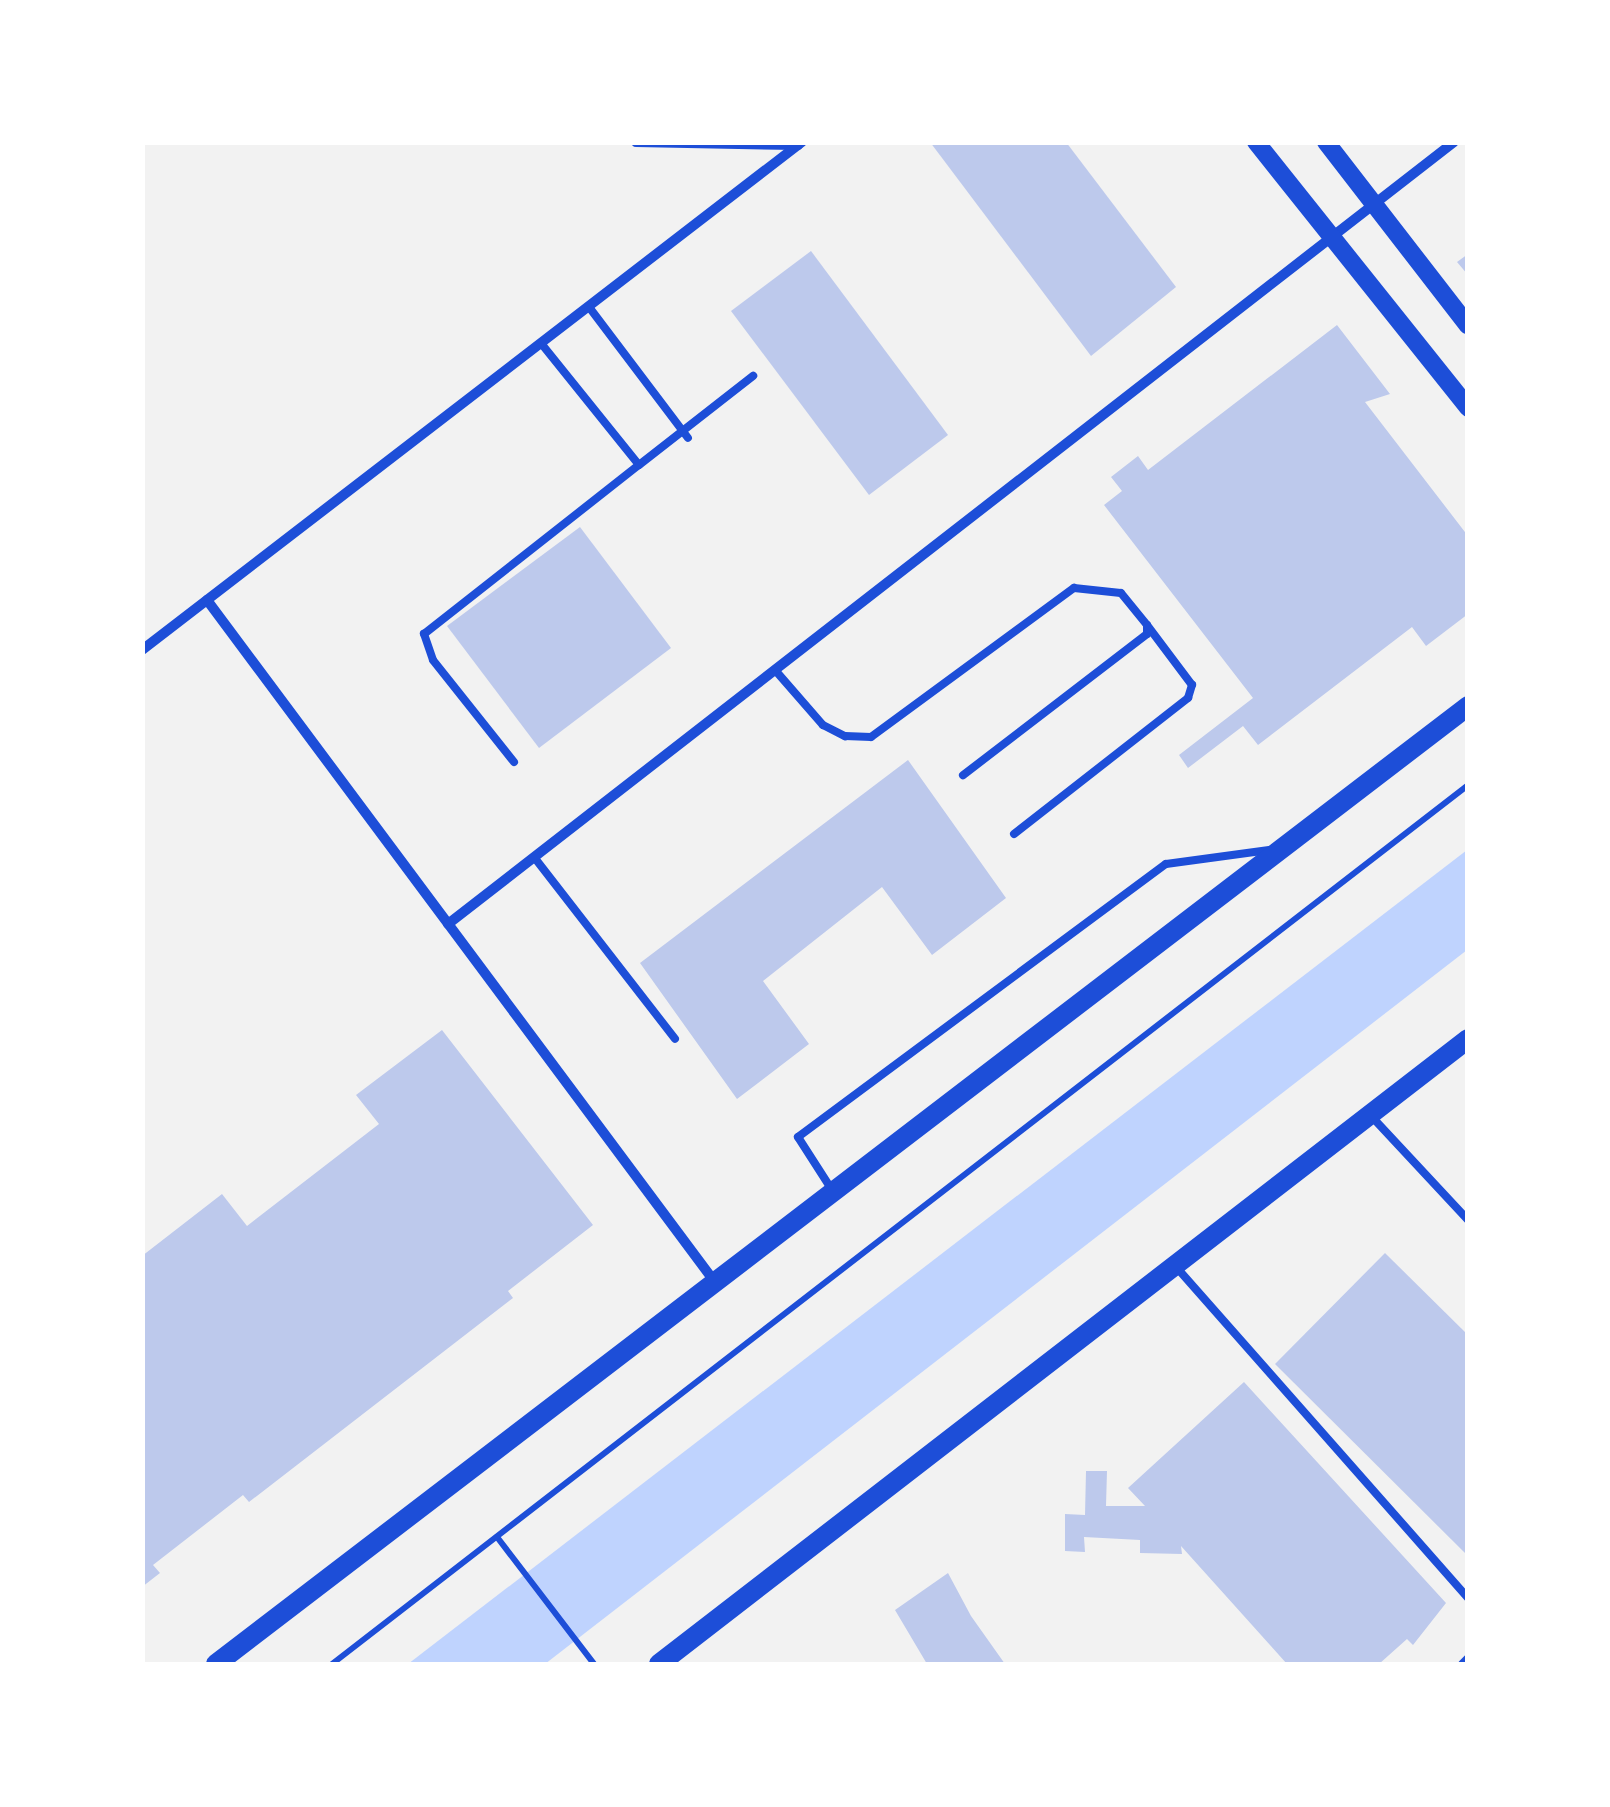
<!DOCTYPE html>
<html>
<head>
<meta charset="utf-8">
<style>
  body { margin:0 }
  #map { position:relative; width:1610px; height:1807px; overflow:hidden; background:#f2f2f2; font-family:"Sofia Sans Condensed",sans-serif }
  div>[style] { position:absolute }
  .water>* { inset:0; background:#bfd3fe }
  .building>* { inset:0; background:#bdc9ec }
  .path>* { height:6px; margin:-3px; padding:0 3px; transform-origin:3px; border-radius:3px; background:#1d4ed8 }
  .service>* { height:8px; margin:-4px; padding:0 4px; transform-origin:4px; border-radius:4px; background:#1d4ed8 }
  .minor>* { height:10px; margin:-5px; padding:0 5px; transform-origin:5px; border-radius:5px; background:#1d4ed8 }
  .tertiary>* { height:18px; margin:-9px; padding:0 9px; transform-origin:9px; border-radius:9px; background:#1d4ed8 }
  .secondary>* { height:20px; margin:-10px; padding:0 10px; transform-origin:10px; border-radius:10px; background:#1d4ed8 }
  span { translate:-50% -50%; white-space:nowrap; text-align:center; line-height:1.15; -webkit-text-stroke:9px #fff; paint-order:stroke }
  .frame { position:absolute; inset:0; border:145px solid #fff; pointer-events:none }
</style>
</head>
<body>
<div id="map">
  <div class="water">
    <div style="clip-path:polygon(1467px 850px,1467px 950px,545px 1664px,408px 1664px)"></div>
  </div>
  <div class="building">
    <div style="clip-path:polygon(930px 142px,1066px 142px,1176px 287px,1091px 356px)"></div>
    <div style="clip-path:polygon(811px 251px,948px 435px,869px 495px,731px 311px)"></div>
    <div style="clip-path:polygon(1468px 254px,1468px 275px,1457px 262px)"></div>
    <div style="clip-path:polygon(1337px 325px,1390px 394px,1365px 402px,1468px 536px,1468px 614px,1426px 646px,1412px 627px,1258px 745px,1243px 726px,1188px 768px,1179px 755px,1253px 698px,1104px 505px,1122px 491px,1111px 477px,1138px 456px,1148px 470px)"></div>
    <div style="clip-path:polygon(580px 527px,671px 648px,539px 748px,447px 626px)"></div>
    <div style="clip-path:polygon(908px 760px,1006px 898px,932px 955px,882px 887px,763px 981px,809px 1044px,737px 1099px,640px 963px)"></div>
    <div style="clip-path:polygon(442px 1030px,593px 1225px,508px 1291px,513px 1298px,249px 1502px,243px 1495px,153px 1565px,160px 1573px,142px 1587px,142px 1256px,222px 1194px,247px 1226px,379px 1124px,356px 1095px)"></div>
    <div style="clip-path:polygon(1385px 1253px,1468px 1335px,1468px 1556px,1275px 1364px)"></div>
    <div style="clip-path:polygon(1244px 1382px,1446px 1603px,1413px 1645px,1407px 1639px,1379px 1664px,1287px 1664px,1181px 1546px,1182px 1554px,1140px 1553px,1140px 1540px,1084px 1537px,1085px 1552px,1065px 1551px,1065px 1514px,1085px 1515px,1086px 1471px,1107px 1471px,1106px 1506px,1145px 1506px,1128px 1488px)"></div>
    <div style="clip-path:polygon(948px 1573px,971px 1616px,1005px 1664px,927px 1664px,895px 1610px)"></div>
  </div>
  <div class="path">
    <div style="left:497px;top:1537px;width:160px;rotate:52.6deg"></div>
    <div style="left:332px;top:1664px;width:1436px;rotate:-37.73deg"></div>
  </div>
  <div class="service">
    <div style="left:589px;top:307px;width:164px;rotate:52.9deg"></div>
    <div style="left:639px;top:465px;width:145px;rotate:-38deg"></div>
    <div style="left:775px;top:670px;width:73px;rotate:48.9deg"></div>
    <div style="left:823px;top:725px;width:25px;rotate:27deg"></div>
    <div style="left:845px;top:736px;width:26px;rotate:2deg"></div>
    <div style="left:871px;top:737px;width:252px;rotate:-36.3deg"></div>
    <div style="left:1074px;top:588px;width:47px;rotate:6.1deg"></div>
    <div style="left:1121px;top:593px;width:41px;rotate:50.9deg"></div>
    <div style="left:1147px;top:625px;width:9px;rotate:90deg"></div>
    <div style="left:1147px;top:634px;width:232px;rotate:142.5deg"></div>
    <div style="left:514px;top:762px;width:130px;rotate:-128.5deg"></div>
    <div style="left:433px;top:660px;width:28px;rotate:-109deg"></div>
    <div style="left:424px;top:634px;width:273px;rotate:-38.2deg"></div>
    <div style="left:639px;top:465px;width:156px;rotate:-128.8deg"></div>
    <div style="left:1014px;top:834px;width:221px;rotate:-38deg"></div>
    <div style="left:1188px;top:698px;width:14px;rotate:-73deg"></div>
    <div style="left:1192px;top:685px;width:75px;rotate:-126.9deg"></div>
    <div style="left:534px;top:857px;width:230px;rotate:52.2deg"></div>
    <div style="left:1373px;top:1118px;width:139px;rotate:47deg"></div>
    <div style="left:832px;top:1190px;width:63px;rotate:-122.7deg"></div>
    <div style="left:798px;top:1137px;width:458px;rotate:-36.6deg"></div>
    <div style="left:1166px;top:864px;width:104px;rotate:-7.7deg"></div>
    <div style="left:1178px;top:1269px;width:439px;rotate:48.6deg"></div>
    <div style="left:1462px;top:1664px;width:8px;rotate:-45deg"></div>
  </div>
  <div class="minor">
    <div style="left:636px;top:142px;width:162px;rotate:1.1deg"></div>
    <div style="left:207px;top:600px;width:854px;rotate:53.33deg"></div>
    <div style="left:142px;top:650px;width:833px;rotate:-37.59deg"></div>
    <div style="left:448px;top:924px;width:1274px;rotate:-37.86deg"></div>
  </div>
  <div class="tertiary">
    <div style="left:1256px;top:142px;width:340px;rotate:51.4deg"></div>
    <div style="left:1326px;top:142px;width:232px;rotate:52.3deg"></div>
  </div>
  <div class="secondary">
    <div style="left:216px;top:1664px;width:1576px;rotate:-37.42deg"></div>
    <div style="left:659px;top:1664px;width:1022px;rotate:-37.69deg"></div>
  </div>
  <div class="frame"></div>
</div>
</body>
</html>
